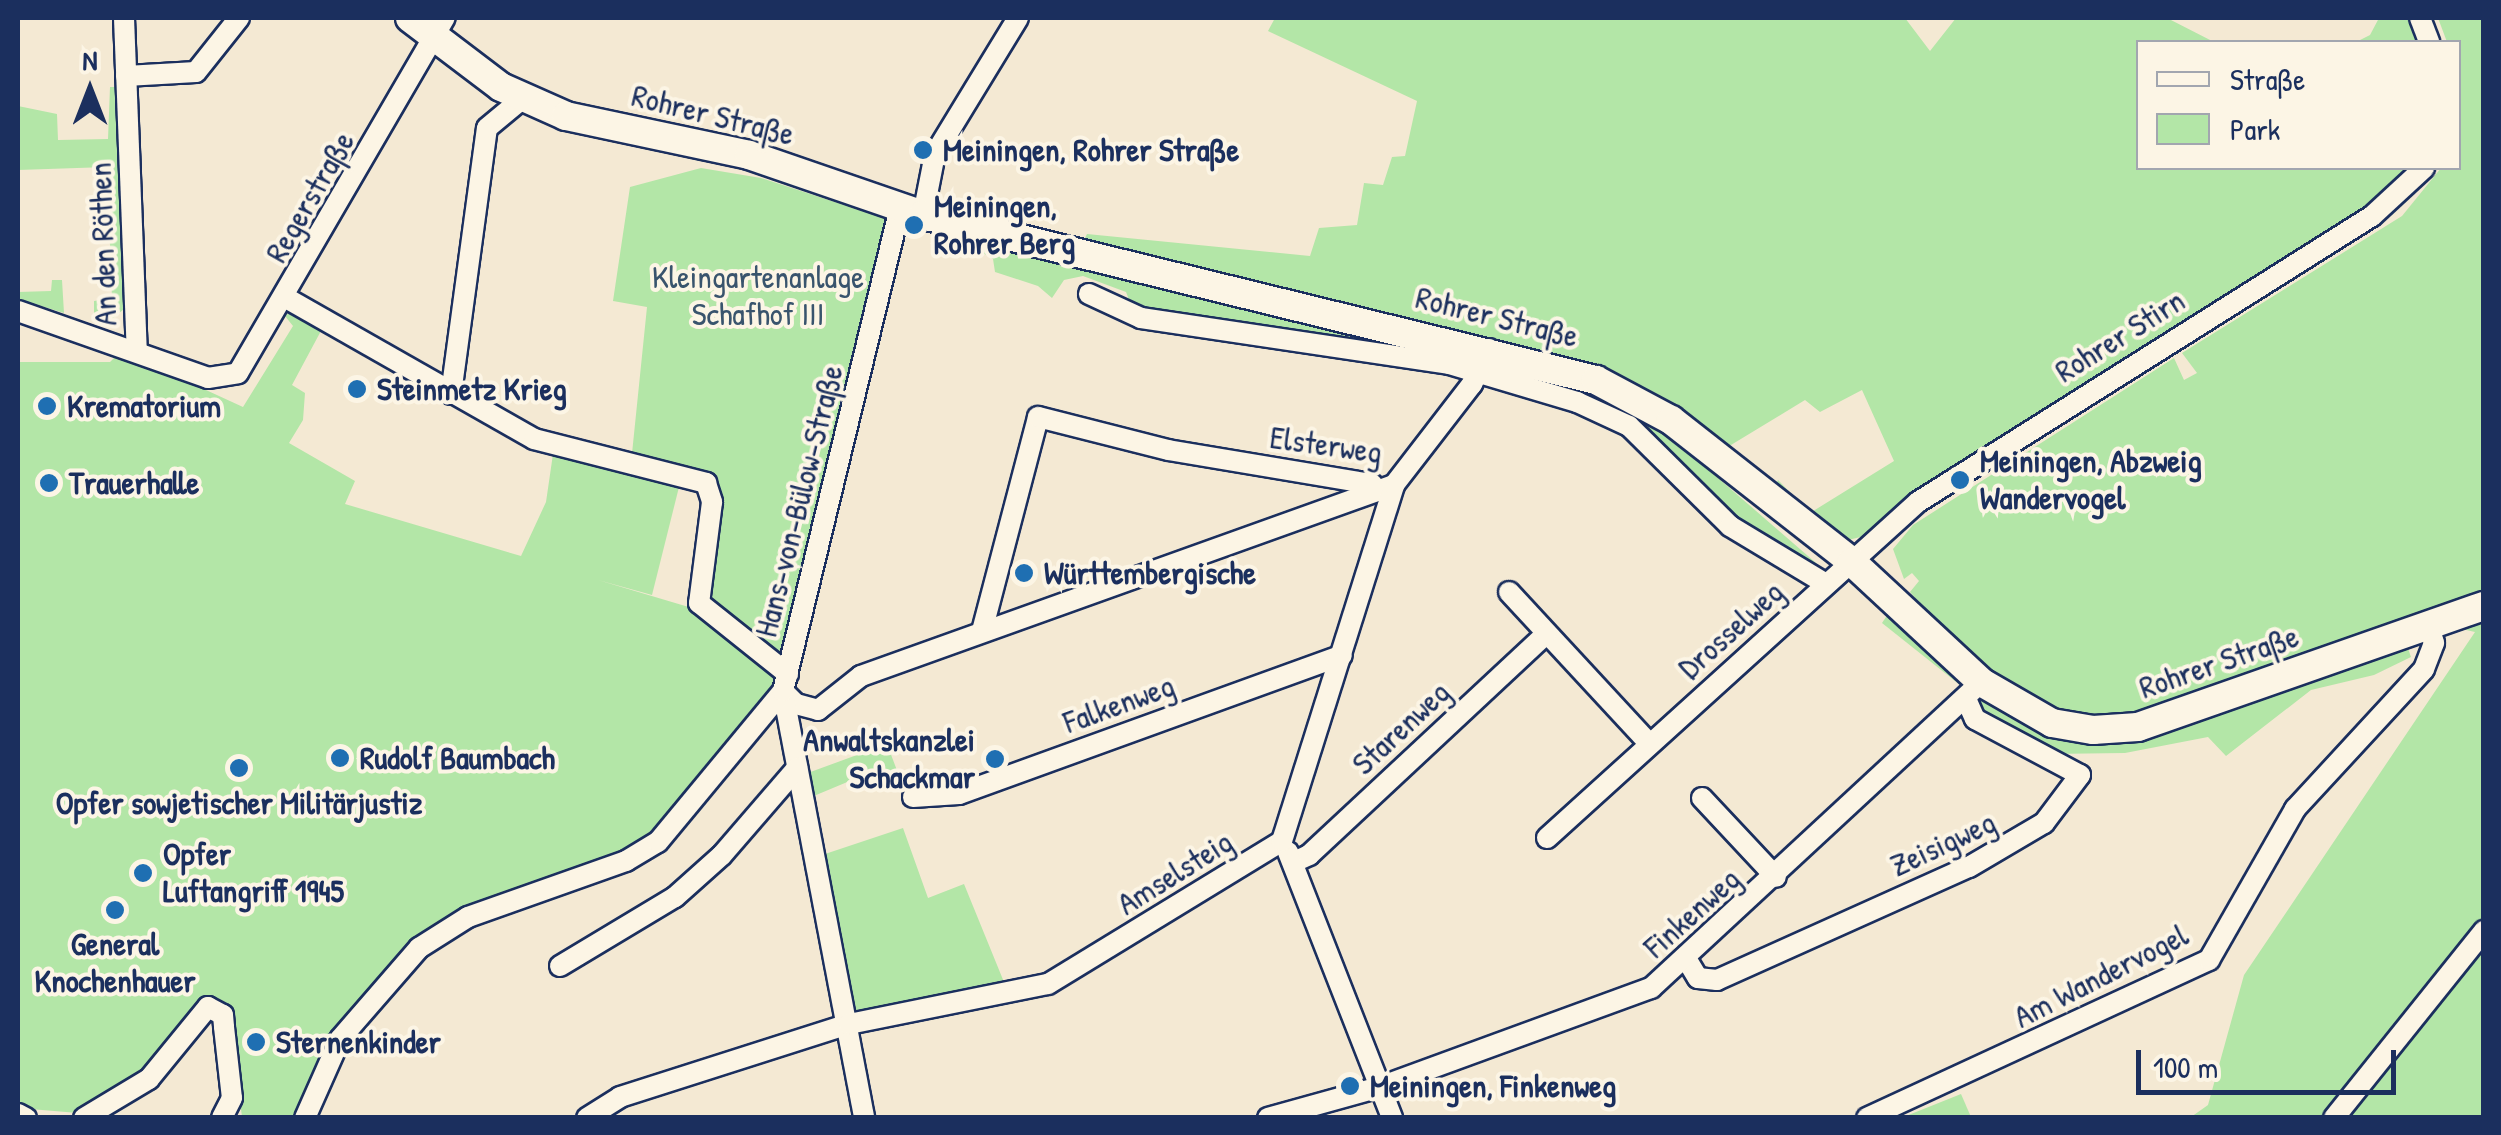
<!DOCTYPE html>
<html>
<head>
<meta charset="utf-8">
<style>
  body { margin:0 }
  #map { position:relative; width:2501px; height:1135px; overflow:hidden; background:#f4e9d3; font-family:"Patrick Hand",sans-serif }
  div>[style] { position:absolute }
  .green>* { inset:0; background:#b3e6a7 }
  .roads { filter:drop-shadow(2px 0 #1b2f5e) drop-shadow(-2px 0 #1b2f5e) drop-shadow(0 2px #1b2f5e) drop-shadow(0 -2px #1b2f5e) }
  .street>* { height:20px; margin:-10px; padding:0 10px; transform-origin:10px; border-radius:10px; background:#fcf5e5 }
  .secondary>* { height:28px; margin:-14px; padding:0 14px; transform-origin:14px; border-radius:14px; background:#fcf5e5 }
  .dots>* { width:28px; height:28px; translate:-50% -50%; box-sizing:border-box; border:5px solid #fcf5e5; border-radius:50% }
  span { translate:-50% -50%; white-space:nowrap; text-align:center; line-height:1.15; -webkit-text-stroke:8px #fcf5e5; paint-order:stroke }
  .street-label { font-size:32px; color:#1b2f5e }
  .poi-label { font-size:32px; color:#1b2f5e; font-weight:700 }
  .left { translate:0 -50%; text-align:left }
  .right { translate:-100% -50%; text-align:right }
  .park-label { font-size:32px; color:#39546d }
  .frame { position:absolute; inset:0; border:20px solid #1b2f5e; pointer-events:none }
  .legend { position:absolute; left:2136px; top:40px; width:325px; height:130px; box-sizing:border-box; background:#fcf5e5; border:2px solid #a2a6af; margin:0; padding:12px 18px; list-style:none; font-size:30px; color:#1b2f5e }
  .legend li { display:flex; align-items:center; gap:20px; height:50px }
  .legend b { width:50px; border:2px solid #a2a6af }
  .north { position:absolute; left:40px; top:40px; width:100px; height:100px; -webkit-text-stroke:8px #fcf5e5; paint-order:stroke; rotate:0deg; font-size:28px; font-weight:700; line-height:40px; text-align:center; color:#1b2f5e }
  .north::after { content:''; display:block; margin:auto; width:35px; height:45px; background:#1b2f5e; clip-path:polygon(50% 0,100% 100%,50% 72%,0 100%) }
  .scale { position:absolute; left:2136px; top:1050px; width:260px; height:45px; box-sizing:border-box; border:5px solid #1b2f5e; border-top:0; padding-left:12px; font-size:30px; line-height:35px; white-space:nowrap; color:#1b2f5e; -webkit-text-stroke:8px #fcf5e5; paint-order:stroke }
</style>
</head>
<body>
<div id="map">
  <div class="green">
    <div style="clip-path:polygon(1275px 18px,1905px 18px,1930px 51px,1956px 18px,2167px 18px,2214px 42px,2138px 42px,2138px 168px,2413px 168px,2369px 209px,1935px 478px,1869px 535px,1848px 540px,1841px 538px,1775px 486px,1778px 480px,1810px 513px,1894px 461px,1862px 390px,1820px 412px,1805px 400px,1726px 448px,1655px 395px,1581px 360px,1082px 244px,1087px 234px,1310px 256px,1319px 228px,1357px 225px,1364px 183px,1383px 185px,1392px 157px,1405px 156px,1417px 101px,1268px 31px)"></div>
    <div style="clip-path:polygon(2379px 18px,2410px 18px,2421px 42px,2356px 42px,2370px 35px)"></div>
    <div style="clip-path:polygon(2438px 18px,2483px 18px,2483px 1117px,2191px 1117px,2208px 1105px,2244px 975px,2475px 632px,2413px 618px,2150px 710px,2098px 717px,2057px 713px,2023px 698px,1957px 646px,1910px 592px,1919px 581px,1912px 573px,1904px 579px,1893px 549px,1913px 525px,2174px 358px,2184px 380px,2197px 373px,2182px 353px,2402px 216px,2441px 168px,2458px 168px,2458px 42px,2447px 42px)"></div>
    <div style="clip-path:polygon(110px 87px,116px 87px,124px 309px,106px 324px,94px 322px,94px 301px,112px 298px,107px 167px,18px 170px,18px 106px,57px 114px,58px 140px,108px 139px)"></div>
    <div style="clip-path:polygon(701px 168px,761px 178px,890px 220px,783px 661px,707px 605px,719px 493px,683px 471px,652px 595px,598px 580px,692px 608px,778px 673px,777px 688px,645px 845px,416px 944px,299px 1117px,242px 1117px,228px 1009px,212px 1000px,165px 1057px,78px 1113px,18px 1108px,18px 362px,110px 362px,121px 351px,243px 407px,293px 326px,285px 316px,292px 311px,322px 329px,292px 385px,305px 393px,303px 420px,289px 443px,355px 481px,345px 504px,521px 556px,546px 502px,553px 454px,630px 473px,647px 307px,613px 301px,630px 187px)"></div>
    <div style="clip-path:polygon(973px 239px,1143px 281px,1465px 362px,1133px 310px,1126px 292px,1083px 276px,1064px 280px,1052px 298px,1038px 286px,995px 272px,993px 259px,969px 245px)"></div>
    <div style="clip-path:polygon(52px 280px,62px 280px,64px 313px,18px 299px,18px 292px,51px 291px)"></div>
    <div style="clip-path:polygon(1499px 361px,1579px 384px,1658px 426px,1823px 569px,1750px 533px,1666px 455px)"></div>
    <div style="clip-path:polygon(1888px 614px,1961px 677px,1960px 685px,1882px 623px)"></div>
    <div style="clip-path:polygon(2405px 640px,2411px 657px,2374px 675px,2311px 690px,2226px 756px,2208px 737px,2125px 753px,2049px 754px,1992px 724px,1977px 707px,1982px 697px,2016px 720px,2069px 739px)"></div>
    <div style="clip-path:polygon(887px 744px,901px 781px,876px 770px,809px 798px,805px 774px)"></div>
    <div style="clip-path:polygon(903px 828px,928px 898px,964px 884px,1006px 987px,972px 994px,970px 988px,855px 1013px,822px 855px)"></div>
    <div style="clip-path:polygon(1961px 1094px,1971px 1117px,1906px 1117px,1906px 1116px)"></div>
  </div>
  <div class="roads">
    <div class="street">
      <div style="left:124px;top:18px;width:331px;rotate:87.8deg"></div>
      <div style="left:2420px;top:18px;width:26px;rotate:69deg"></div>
      <div style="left:126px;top:76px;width:70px;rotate:-3.3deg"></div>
      <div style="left:196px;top:72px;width:69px;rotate:-51.5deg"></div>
      <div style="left:923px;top:215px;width:62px;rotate:-78.9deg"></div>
      <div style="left:935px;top:154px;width:159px;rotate:-58.6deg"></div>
      <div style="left:1089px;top:294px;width:57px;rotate:24.8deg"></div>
      <div style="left:1141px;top:318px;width:311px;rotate:8.5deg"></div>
      <div style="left:1449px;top:364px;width:134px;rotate:16.5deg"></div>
      <div style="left:1577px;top:402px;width:57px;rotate:24.8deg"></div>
      <div style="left:1629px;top:426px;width:142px;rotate:44.7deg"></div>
      <div style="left:1730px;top:526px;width:112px;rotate:31.1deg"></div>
      <div style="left:286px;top:298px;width:285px;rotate:29.6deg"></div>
      <div style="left:534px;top:439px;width:178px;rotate:14.3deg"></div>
      <div style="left:706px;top:483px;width:20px;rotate:72deg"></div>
      <div style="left:712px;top:502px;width:102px;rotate:97.3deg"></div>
      <div style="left:699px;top:603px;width:114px;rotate:38.6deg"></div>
      <div style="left:18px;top:311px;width:201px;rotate:19.4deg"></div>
      <div style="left:208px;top:378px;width:30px;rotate:-9deg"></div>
      <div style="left:238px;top:373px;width:411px;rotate:-59.8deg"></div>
      <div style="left:451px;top:394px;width:268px;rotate:-82.3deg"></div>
      <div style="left:487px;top:128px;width:45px;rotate:-39.6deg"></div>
      <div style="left:1509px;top:592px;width:207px;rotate:47.2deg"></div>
      <div style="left:982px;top:631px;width:221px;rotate:-75.3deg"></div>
      <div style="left:1038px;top:417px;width:134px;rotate:14.2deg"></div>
      <div style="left:1168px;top:450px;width:207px;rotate:9.5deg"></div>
      <div style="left:783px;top:691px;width:18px;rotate:45deg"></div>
      <div style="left:796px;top:704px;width:23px;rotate:15deg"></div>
      <div style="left:818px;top:710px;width:55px;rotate:-38.3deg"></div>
      <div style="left:861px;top:676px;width:566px;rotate:-19.72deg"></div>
      <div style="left:783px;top:692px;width:434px;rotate:79.2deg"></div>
      <div style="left:913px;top:797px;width:46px;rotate:-3.7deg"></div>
      <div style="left:959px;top:794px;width:407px;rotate:-19.9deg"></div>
      <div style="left:1702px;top:798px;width:108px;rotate:46.9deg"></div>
      <div style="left:1547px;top:838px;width:501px;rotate:-42.17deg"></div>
      <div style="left:1918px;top:502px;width:537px;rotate:-32.21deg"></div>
      <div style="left:2372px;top:216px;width:71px;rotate:-42.7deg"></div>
      <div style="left:1288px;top:852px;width:286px;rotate:68.6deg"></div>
      <div style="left:1294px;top:862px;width:17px;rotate:-25deg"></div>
      <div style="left:1309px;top:855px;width:324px;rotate:-43deg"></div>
      <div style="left:1687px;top:960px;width:21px;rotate:59deg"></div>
      <div style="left:1698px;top:978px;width:19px;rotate:6deg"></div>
      <div style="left:1717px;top:980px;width:276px;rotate:-24.2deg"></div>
      <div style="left:1969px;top:867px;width:87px;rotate:-30.4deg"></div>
      <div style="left:2044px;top:823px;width:60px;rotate:-53.1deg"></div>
      <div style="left:2080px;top:775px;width:119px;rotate:-151.9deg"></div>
      <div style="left:1975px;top:719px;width:22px;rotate:-114deg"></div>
      <div style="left:560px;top:966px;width:134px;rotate:-31deg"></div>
      <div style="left:675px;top:897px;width:63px;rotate:-41.8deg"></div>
      <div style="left:722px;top:855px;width:115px;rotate:-49.2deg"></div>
      <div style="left:18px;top:1114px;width:9px;rotate:27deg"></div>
      <div style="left:84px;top:1118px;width:76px;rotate:-31deg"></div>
      <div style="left:149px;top:1079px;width:93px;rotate:-50.7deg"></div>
      <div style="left:208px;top:1007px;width:17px;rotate:28deg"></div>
      <div style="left:223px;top:1015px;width:12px;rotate:85deg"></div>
      <div style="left:224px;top:1027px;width:71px;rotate:83.6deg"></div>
      <div style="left:232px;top:1098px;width:22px;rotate:117deg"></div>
      <div style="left:305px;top:1118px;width:86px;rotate:-66.1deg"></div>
      <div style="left:340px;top:1039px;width:121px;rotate:-49deg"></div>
      <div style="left:419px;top:948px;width:58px;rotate:-32.3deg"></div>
      <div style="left:468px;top:917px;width:168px;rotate:-19.5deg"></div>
      <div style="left:626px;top:861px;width:37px;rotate:-31deg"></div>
      <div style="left:658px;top:842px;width:196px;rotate:-50.4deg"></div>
      <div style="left:783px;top:691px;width:497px;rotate:-76.4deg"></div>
      <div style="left:587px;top:1118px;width:39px;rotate:-32deg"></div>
      <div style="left:620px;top:1097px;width:240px;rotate:-17.7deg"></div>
      <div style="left:849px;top:1024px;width:203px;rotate:-11.4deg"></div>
      <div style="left:1048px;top:984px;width:274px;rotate:-31.4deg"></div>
      <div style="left:1282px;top:841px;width:373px;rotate:-72.5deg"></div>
      <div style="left:1394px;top:485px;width:128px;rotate:-52.3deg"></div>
      <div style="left:1472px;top:384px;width:39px;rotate:-64deg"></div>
      <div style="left:1268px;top:1118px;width:116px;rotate:-15.5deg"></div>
      <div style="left:1380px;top:1087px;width:289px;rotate:-20.1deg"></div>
      <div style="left:1651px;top:988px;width:450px;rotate:-42.8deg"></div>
      <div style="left:1867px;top:1118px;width:377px;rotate:-24.8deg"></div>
      <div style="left:2209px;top:960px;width:174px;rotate:-60.3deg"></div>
      <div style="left:2295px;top:809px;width:190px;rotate:-47.3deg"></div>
      <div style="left:2424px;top:669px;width:28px;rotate:-69deg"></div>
      <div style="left:2434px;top:643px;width:19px;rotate:-106deg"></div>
      <div style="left:2334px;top:1118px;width:240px;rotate:-51.3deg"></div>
    </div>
    <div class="secondary">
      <div style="left:410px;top:18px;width:114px;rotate:37.2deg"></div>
      <div style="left:501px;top:87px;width:71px;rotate:24deg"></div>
      <div style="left:566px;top:116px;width:187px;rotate:12deg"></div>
      <div style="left:749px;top:155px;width:184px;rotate:19deg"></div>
      <div style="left:923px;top:215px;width:693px;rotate:13.78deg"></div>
      <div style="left:1596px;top:380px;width:85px;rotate:28.1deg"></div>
      <div style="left:1671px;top:420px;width:230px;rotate:38.1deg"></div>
      <div style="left:1852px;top:562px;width:176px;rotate:42.9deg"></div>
      <div style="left:1981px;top:682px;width:82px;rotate:30deg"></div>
      <div style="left:2052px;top:723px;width:42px;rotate:9.7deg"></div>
      <div style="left:2093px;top:730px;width:45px;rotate:-3.8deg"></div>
      <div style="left:2138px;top:727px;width:367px;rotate:-19.3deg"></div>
    </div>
  </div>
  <div class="dots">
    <div style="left:923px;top:150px;background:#1f6fb2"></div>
    <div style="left:914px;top:225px;background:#1f6fb2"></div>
    <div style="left:357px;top:389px;background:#1f6fb2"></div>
    <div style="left:47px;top:406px;background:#1f6fb2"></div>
    <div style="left:1960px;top:480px;background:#1f6fb2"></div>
    <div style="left:49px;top:483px;background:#1f6fb2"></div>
    <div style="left:1024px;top:573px;background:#1f6fb2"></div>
    <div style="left:340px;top:758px;background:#1f6fb2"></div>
    <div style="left:995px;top:759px;background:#1f6fb2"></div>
    <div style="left:239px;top:768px;background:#1f6fb2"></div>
    <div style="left:143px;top:873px;background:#1f6fb2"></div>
    <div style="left:115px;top:910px;background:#1f6fb2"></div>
    <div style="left:256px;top:1042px;background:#1f6fb2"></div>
    <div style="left:1350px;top:1086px;background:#1f6fb2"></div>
  </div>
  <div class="street-label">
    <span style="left:713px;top:115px;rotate:14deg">Rohrer Straße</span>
    <span style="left:310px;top:197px;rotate:-60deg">Regerstraße</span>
    <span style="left:103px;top:244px;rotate:-92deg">An den Röthen</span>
    <span style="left:1497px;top:317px;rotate:14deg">Rohrer Straße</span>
    <span style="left:2120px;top:336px;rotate:-32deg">Rohrer Stirn</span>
    <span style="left:1326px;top:445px;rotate:8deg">Elsterweg</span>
    <span style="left:799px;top:501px;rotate:-76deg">Hans-von-Bülow-Straße</span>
    <span style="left:1731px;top:630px;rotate:-42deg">Drosselweg</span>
    <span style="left:2219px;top:662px;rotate:-19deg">Rohrer Straße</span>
    <span style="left:1119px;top:704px;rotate:-20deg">Falkenweg</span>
    <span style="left:1401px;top:728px;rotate:-43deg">Starenweg</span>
    <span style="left:1943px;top:844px;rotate:-25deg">Zeisigweg</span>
    <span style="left:1175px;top:873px;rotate:-32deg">Amselsteig</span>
    <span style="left:1692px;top:913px;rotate:-42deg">Finkenweg</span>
    <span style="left:2101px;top:976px;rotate:-27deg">Am Wandervogel</span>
  </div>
  <div class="poi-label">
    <span class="left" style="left:943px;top:150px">Meiningen, Rohrer Straße</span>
    <span class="left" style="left:934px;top:225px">Meiningen,<br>Rohrer Berg</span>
    <span class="left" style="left:377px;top:389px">Steinmetz Krieg</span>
    <span class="left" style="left:67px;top:406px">Krematorium</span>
    <span class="left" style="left:1980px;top:480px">Meiningen, Abzweig<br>Wandervogel</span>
    <span class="left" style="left:69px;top:483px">Trauerhalle</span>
    <span class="left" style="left:1044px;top:573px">Württembergische</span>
    <span class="right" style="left:975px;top:759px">Anwaltskanzlei<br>Schackmar</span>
    <span class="left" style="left:360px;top:758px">Rudolf Baumbach</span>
    <span style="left:239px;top:803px">Opfer sowjetischer Militärjustiz</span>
    <span class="left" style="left:163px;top:873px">Opfer<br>Luftangriff 1945</span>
    <span style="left:115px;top:963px">General<br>Knochenhauer</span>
    <span class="left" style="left:276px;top:1042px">Sternenkinder</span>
    <span class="left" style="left:1370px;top:1086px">Meiningen, Finkenweg</span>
  </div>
  <div class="park-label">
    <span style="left:758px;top:296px">Kleingartenanlage<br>Schafhof III</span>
  </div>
  <div class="frame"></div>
  <ul class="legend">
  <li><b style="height:12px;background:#fcf5e5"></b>Straße</li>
  <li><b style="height:28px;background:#b3e6a7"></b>Park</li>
  </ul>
  <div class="north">N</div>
  <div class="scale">100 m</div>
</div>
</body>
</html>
